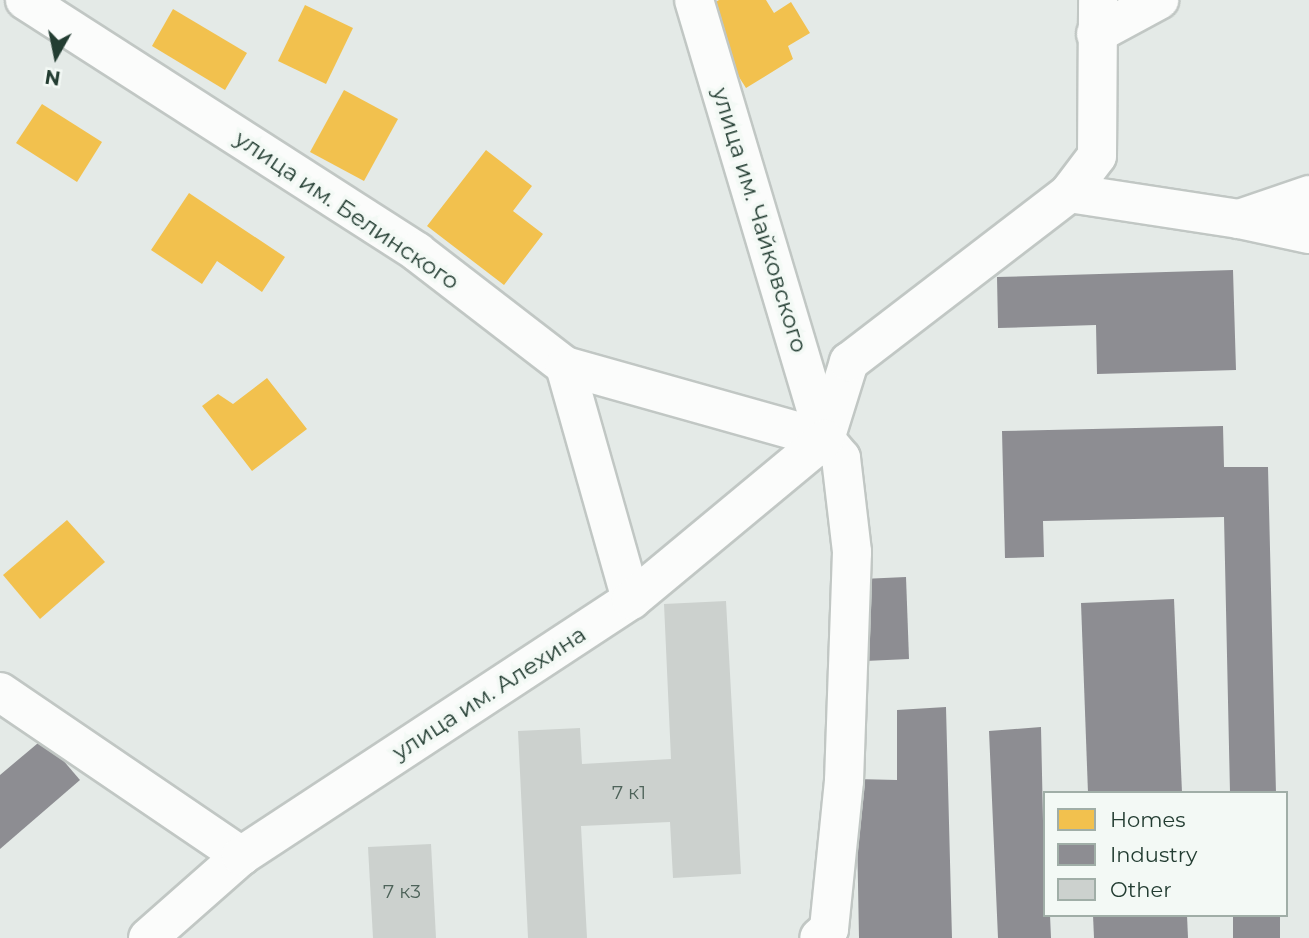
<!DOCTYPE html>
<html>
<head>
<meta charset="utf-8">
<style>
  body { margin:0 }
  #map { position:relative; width:1309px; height:938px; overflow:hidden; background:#e4eae7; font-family:Montserrat,sans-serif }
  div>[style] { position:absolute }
  .homes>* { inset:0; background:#f2c14e }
  .industry>* { inset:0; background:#8d8d92 }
  .building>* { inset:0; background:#ccd1ce }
  .roads { filter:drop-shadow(2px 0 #c1c7c4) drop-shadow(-2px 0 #c1c7c4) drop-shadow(0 2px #c1c7c4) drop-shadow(0 -2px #c1c7c4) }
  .minor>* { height:38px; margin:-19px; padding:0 19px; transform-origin:19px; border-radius:19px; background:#fbfcfb }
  span { translate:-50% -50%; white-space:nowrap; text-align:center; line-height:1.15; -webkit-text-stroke:7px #f3f9f5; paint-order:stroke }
  .number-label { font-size:19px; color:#4e635a }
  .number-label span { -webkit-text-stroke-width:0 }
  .street-label { font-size:23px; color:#233d32 }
  .legend { position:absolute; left:1043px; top:791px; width:245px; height:126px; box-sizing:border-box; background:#f3f9f5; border:2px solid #a0aea7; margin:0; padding:9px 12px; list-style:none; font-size:21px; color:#233d32 }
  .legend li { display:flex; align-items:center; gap:14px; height:35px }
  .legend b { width:35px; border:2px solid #a0aea7 }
  .north { position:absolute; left:21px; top:21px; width:70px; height:70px; -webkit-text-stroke:5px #f3f9f5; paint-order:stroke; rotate:189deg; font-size:19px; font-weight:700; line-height:28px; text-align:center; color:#233d32 }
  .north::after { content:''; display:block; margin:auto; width:24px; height:32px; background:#233d32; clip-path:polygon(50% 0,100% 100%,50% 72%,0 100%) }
</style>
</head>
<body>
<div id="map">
  <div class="homes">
    <div style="clip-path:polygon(719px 0,766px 0,774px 13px,791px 2px,810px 33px,788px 46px,793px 59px,746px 88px,714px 38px,704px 9px)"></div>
    <div style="clip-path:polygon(305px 5px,353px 28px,326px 84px,278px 61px)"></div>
    <div style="clip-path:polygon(173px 9px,247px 53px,225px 90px,152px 46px)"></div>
    <div style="clip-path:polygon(344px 90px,398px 119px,364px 181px,310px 152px)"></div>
    <div style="clip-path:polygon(42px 104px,102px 142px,77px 182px,16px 143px)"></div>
    <div style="clip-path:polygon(486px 150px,532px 186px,513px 211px,543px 234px,504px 285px,427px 226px)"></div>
    <div style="clip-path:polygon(189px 193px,285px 257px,262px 292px,217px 261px,202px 284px,151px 250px)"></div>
    <div style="clip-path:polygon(267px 378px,307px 429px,252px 471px,202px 406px,218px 394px,233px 404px)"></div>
    <div style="clip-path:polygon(67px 520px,105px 562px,40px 619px,3px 575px)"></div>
  </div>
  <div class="industry">
    <div style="clip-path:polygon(1233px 270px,1236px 370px,1097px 374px,1096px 325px,998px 328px,997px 277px)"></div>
    <div style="clip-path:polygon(1223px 426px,1224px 467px,1268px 467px,1276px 793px,1230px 793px,1224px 517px,1043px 521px,1044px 557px,1005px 558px,1002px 431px)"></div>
    <div style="clip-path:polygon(906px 577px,909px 659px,865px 661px,862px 579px)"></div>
    <div style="clip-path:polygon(1174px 599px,1182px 793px,1088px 793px,1081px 603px)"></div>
    <div style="clip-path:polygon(946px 707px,952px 938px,859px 938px,856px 779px,897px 780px,897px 710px)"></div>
    <div style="clip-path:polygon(1041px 727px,1045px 915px,1050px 915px,1051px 938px,998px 938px,989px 731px)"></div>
    <div style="clip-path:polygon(44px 738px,80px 780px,0 849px,0 775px)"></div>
    <div style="clip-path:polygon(1093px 915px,1187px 915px,1188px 938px,1094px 938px)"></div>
    <div style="clip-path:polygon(1233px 915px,1280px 915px,1280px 938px,1233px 938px)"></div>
  </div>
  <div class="building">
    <div style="clip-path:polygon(726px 601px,741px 874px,673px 878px,670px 822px,581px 826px,587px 938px,528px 938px,518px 731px,580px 728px,582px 764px,671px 759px,664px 604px)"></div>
    <div style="clip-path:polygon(431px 844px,436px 938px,373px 938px,368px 847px)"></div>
  </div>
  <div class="roads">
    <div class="minor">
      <div style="left:25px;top:0;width:466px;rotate:32.7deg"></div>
      <div style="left:417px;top:252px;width:187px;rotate:37.6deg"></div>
      <div style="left:565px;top:366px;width:243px;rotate:74.2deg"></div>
      <div style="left:694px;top:0;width:458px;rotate:73.4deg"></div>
      <div style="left:1096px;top:34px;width:72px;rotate:-28.4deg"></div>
      <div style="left:1069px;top:193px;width:46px;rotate:-52.9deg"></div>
      <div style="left:1097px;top:156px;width:156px;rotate:-89.6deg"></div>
      <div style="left:1239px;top:219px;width:74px;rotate:-18.9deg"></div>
      <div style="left:565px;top:366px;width:270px;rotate:15.7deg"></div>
      <div style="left:825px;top:439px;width:25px;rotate:50deg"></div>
      <div style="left:841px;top:458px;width:95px;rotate:83.3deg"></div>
      <div style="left:852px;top:552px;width:229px;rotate:92deg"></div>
      <div style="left:844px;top:781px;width:149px;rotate:95.8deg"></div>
      <div style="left:829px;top:929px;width:13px;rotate:138deg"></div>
      <div style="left:825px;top:439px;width:81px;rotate:-72.7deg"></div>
      <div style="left:849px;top:362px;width:277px;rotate:-37.5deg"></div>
      <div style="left:1069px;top:193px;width:172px;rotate:8.7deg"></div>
      <div style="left:1239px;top:219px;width:72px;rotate:12.1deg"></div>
      <div style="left:0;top:692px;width:292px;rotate:34.2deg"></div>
      <div style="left:148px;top:938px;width:124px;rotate:-41.4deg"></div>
      <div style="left:241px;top:856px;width:467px;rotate:-33.3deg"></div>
      <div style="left:631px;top:600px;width:252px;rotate:-39.7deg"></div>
    </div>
  </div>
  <div class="number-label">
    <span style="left:629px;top:793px">7 к1</span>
    <span style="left:402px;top:892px">7 к3</span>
  </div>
  <div class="street-label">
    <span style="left:347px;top:210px;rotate:34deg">улица им. Белинского</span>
    <span style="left:760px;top:220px;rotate:73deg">улица им. Чайковского</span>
    <span style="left:489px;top:693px;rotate:-33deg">улица им. Алехина</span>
  </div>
  <ul class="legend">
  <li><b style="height:19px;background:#f2c14e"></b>Homes</li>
  <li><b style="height:19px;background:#8d8d92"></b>Industry</li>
  <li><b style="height:19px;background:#ccd1ce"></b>Other</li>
  </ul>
  <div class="north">N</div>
</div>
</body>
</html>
